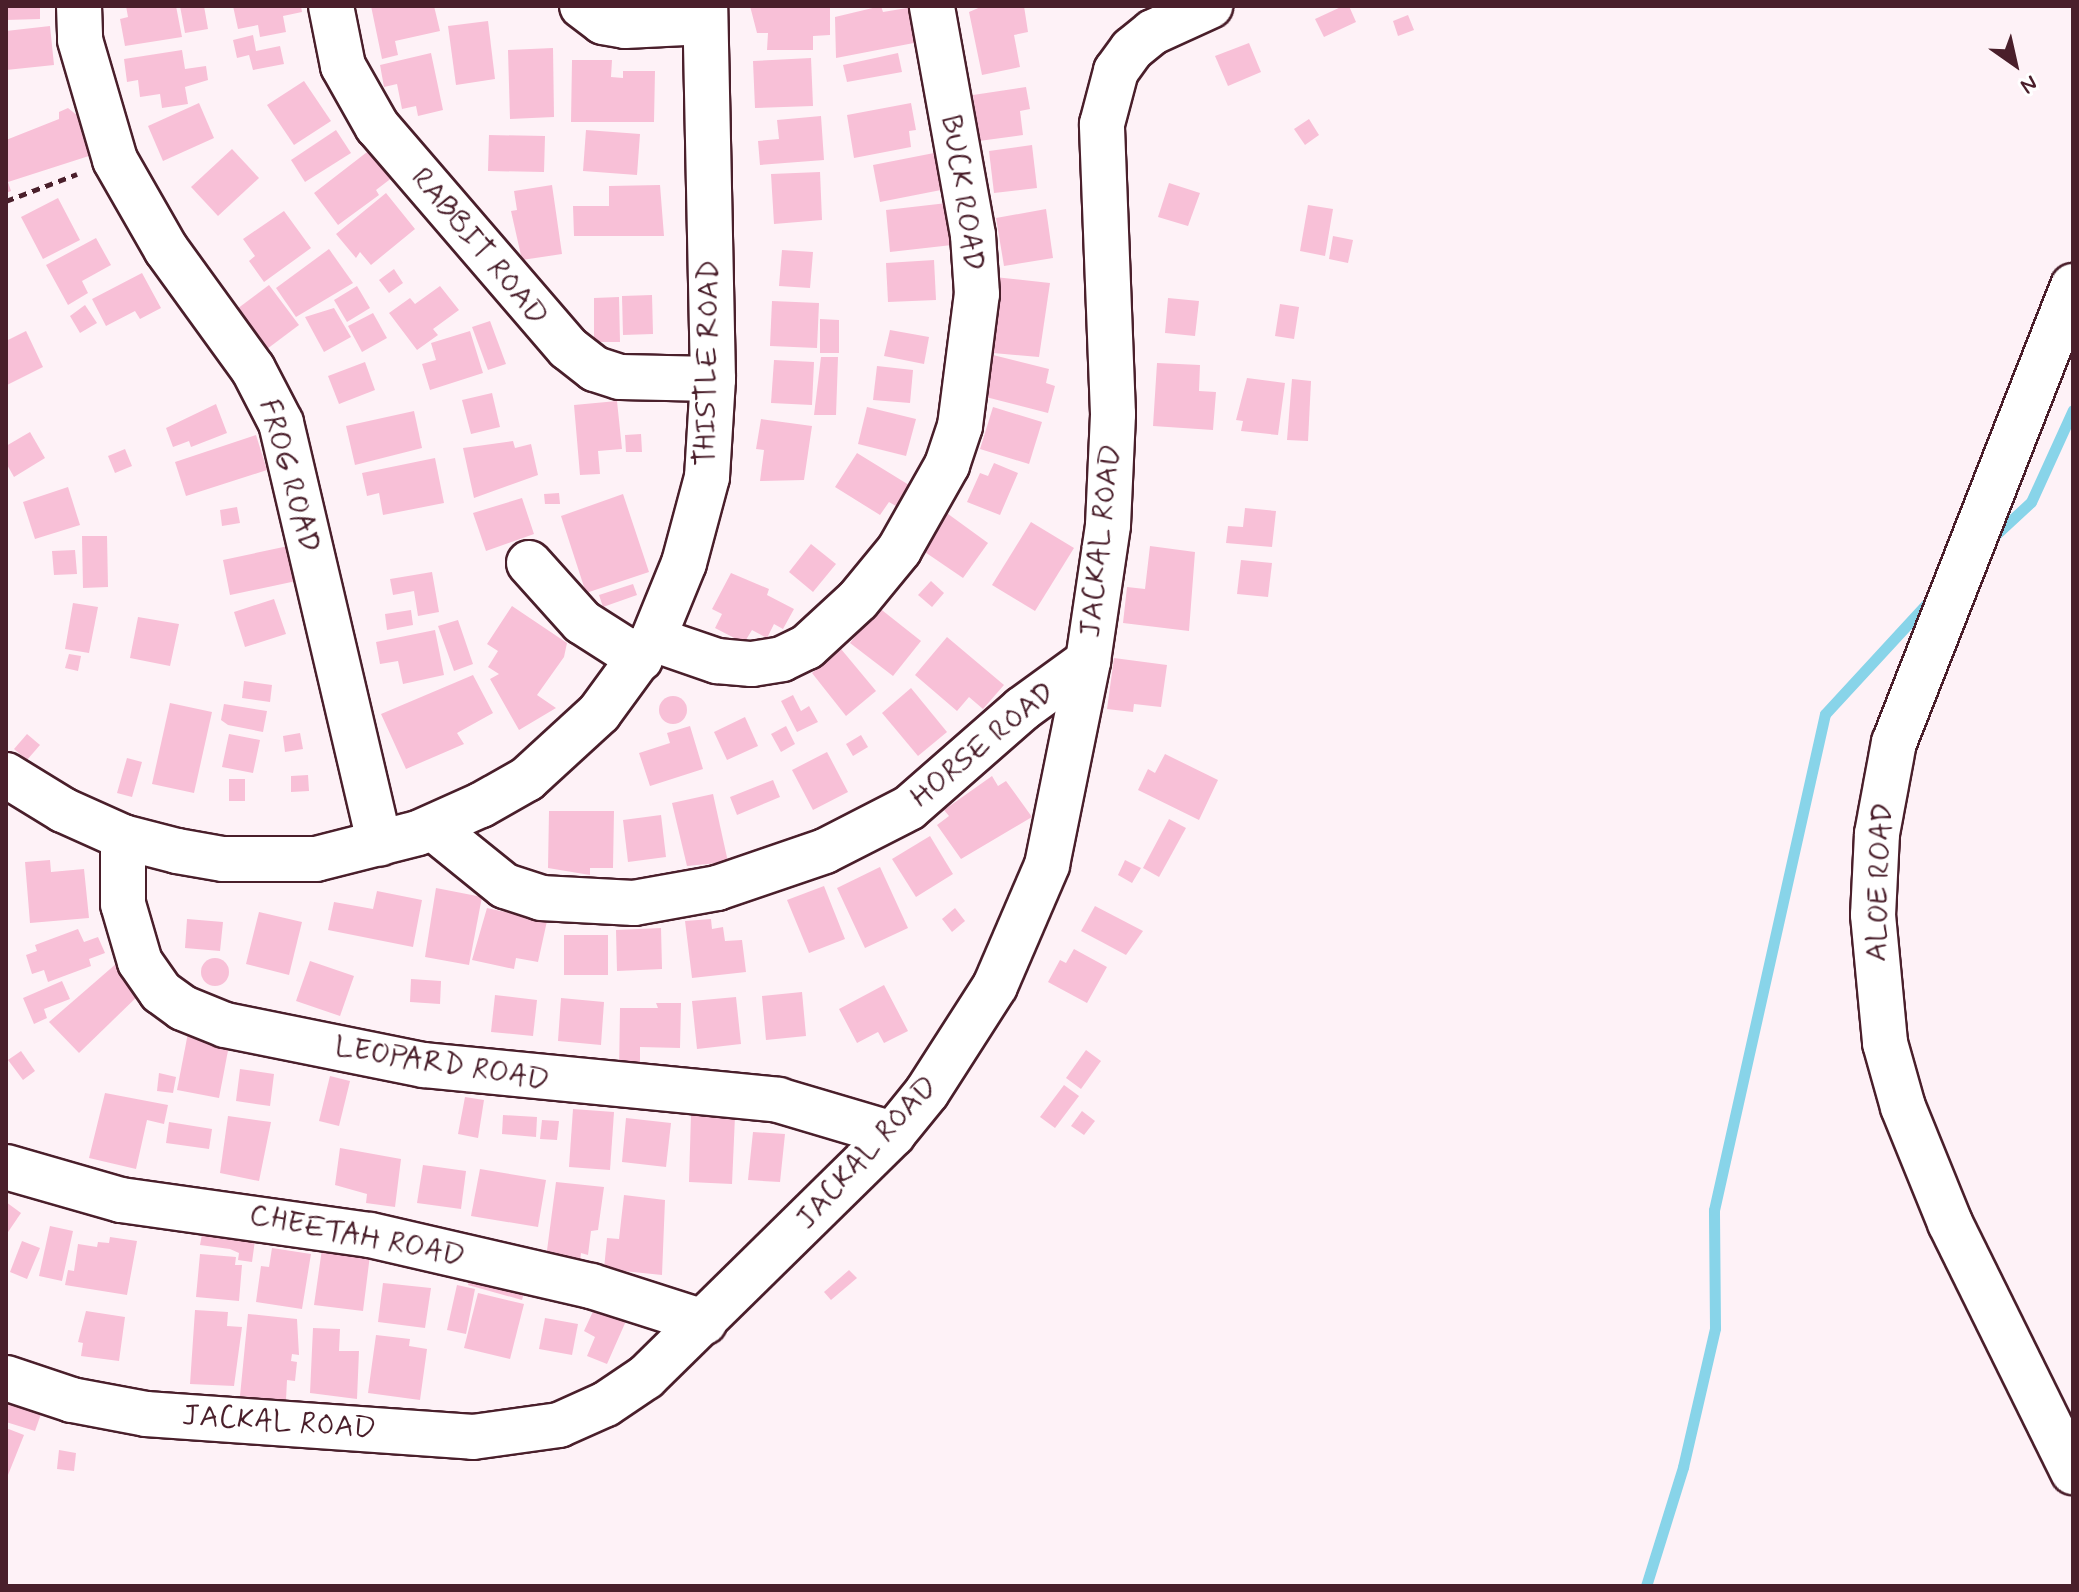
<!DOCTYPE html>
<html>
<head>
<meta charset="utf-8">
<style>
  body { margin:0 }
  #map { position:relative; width:2079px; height:1592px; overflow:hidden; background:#fef2f7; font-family:Mynerve,sans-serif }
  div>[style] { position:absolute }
  .stream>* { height:11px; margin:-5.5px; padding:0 5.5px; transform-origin:5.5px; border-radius:5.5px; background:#88d4e9 }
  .building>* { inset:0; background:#f8c0d7 }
  .round { border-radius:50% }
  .path>* { height:5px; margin-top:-2.5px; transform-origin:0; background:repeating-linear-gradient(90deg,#4a1f2b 0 8px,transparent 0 14px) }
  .roads { filter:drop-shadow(2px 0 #4a1f2b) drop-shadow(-2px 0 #4a1f2b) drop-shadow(0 2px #4a1f2b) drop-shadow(0 -2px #4a1f2b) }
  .minor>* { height:44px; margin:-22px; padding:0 22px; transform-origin:22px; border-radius:22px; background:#fff }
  span { translate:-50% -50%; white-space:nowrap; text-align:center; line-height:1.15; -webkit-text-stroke:7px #fff; paint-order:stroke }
  .street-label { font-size:30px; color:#4a1f2b }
  .frame { position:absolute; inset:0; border:8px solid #4a1f2b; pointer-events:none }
  .north { position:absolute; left:1975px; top:24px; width:80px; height:80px; -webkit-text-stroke:6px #fff; paint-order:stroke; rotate:146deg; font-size:22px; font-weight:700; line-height:32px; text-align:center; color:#4a1f2b }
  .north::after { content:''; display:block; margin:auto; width:28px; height:36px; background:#4a1f2b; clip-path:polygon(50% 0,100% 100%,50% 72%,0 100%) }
</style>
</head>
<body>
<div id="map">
  <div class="stream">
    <div style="left:1991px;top:539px;width:54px;rotate:-42.8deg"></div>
    <div style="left:2031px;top:502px;width:101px;rotate:-65.5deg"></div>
    <div style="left:1646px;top:1586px;width:125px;rotate:-72.7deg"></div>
    <div style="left:1683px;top:1467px;width:143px;rotate:-77deg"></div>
    <div style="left:1715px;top:1328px;width:118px;rotate:-90.5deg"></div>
    <div style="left:1714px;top:1210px;width:508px;rotate:-77.39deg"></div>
    <div style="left:1825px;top:714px;width:156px;rotate:-47.3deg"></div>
  </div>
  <div class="building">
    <div style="clip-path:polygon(6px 6px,40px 6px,40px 19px,6px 20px)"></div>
    <div style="clip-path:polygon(126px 6px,176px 6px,182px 37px,125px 46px,120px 19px,128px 17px)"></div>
    <div style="clip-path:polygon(180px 6px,204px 6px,208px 29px,185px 33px)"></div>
    <div style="clip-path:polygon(233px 6px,301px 6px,302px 12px,283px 16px,286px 32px,260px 37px,258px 25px,238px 29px)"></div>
    <div style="clip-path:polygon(371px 6px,434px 6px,440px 31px,395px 41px,398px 55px,382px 59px)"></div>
    <div style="clip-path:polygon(750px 6px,830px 6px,830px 35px,813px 36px,813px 50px,767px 50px,768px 33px,757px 33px)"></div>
    <div style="clip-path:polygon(881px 6px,883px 12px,913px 7px,919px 42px,836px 58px,835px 17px)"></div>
    <div style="clip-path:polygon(983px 6px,1024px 6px,1028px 32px,1014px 35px,1020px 67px,982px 75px,969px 12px)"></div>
    <div style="clip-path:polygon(1343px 6px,1349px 6px,1356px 22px,1324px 37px,1315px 19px)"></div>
    <div style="clip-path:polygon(1408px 15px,1414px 30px,1398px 36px,1393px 21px)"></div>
    <div style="clip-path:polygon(488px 21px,495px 79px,456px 85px,448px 26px)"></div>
    <div style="clip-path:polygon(50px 26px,54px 65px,6px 70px,6px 31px)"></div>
    <div style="clip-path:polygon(253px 35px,256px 51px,280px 46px,284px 64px,253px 70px,249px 55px,237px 58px,233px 40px)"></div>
    <div style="clip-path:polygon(1249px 43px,1261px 72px,1228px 86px,1215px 56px)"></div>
    <div style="clip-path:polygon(553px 48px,554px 117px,510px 119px,508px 50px)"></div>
    <div style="clip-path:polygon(182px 50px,185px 69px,206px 66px,208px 80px,185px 87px,188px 104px,162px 108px,160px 94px,140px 97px,138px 80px,127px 82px,124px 59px)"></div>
    <div style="clip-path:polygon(431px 53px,443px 110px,418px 116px,416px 106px,402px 109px,397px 84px,384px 87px,380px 65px)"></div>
    <div style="clip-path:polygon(898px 53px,902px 72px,847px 82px,843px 65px)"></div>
    <div style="clip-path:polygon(811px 58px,813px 106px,755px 108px,753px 61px)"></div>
    <div style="clip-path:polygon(572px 60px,612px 60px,611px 77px,623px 78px,623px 71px,655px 71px,654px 122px,571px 122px)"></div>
    <div style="clip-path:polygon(304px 81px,331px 121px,294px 145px,267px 105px)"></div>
    <div style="clip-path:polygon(1026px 87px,1030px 109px,1020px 111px,1023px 135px,979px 141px,973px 95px)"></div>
    <div style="clip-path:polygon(199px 103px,214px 138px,163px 161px,148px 126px)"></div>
    <div style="clip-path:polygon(911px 103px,916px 130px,909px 131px,911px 147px,854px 158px,847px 115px)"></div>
    <div style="clip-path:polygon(68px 108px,78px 116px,92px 155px,8px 182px,11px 191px,6px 193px,6px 140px,59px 119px,59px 112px)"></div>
    <div style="clip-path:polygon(821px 116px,824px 160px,760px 165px,758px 141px,779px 139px,777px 120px)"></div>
    <div style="clip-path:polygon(1309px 119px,1319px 135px,1305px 145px,1294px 129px)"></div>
    <div style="clip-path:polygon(336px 130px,351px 153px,305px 182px,291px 160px)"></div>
    <div style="clip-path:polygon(586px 130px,640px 134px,637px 175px,583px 171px)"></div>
    <div style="clip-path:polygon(489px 135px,545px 136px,544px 172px,488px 171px)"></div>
    <div style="clip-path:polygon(1032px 145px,1037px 188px,994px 193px,989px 151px)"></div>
    <div style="clip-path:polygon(232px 149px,259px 178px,218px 216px,191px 187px)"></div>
    <div style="clip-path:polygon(371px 149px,393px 177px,376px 190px,379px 195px,338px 225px,314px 193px)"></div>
    <div style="clip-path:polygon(934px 153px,941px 190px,880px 202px,873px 165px)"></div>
    <div style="clip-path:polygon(820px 172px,822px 220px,774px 224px,771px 174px)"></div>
    <div style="clip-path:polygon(1169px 183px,1200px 193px,1188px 226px,1158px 217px)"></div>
    <div style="clip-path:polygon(552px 185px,562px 254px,522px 260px,511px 211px,517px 210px,514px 191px)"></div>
    <div style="clip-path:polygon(660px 185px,664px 236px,574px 236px,573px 206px,609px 206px,609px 186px)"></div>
    <div style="clip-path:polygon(386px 193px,415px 229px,371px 265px,360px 252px,356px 258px,336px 234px)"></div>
    <div style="clip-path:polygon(58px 198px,80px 240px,43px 259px,21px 217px)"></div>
    <div style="clip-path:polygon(947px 203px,952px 245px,890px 252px,886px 210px)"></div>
    <div style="clip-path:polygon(1308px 205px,1333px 209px,1325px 256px,1300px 251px)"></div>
    <div style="clip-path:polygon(1046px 209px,1053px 258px,1004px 266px,996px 218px)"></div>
    <div style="clip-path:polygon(284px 211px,311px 248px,264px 282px,249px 261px,255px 256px,243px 239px)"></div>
    <div style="clip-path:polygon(1333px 236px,1353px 240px,1348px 263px,1329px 259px)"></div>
    <div style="clip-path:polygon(96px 238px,111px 265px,82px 281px,88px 293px,68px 305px,46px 265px)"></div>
    <div style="clip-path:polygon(329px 249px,353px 283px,296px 317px,276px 288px)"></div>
    <div style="clip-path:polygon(782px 250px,813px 252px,810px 288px,779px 286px)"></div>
    <div style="clip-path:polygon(934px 260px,936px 300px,888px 302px,886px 263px)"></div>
    <div style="clip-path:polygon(394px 269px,403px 283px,389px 293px,379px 280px)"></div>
    <div style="clip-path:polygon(142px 273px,161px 308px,140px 319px,135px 311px,106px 326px,92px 299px)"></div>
    <div style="clip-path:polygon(985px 276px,1050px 283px,1039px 357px,982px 352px)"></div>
    <div style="clip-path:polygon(269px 285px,299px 325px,267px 349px,233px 312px)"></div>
    <div style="clip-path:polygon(357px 286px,370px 308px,347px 322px,334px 300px)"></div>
    <div style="clip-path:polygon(440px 286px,459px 310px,433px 329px,438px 335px,417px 350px,389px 313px,410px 298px,415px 304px)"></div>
    <div style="clip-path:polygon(652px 295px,653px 334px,623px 335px,622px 296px)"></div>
    <div style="clip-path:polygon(619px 297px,620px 342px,594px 342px,594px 298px)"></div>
    <div style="clip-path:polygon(1168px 298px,1199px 301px,1195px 336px,1165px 333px)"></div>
    <div style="clip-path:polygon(772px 301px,819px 303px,817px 348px,770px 346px)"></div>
    <div style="clip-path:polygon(1280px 304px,1299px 307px,1294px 339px,1275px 336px)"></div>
    <div style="clip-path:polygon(85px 305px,97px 323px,80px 333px,70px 316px)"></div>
    <div style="clip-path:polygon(334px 308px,351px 337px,324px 352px,305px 317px)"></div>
    <div style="clip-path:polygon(373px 313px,387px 338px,362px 352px,348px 326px)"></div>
    <div style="clip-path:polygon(820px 319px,839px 320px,839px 353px,820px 353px)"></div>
    <div style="clip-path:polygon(490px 321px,506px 364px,488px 370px,472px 327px)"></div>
    <div style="clip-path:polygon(890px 330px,929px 337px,924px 364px,884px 356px)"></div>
    <div style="clip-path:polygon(26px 331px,43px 367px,7px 385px,6px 341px)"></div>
    <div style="clip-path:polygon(470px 331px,483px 373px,430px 390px,422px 364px,436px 360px,431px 343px)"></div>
    <div style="clip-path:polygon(989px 354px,1049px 369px,1046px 383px,1055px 386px,1048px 413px,978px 395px)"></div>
    <div style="clip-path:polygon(821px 357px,838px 357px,836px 415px,814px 415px)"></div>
    <div style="clip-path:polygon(774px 360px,814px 362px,812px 405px,771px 403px)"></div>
    <div style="clip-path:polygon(365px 362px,375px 390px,339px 404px,328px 376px)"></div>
    <div style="clip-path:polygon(1157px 363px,1200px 365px,1199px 391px,1216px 392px,1213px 430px,1153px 426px)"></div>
    <div style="clip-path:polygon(877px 366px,913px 370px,910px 403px,873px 400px)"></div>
    <div style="clip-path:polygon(1247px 378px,1285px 383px,1278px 435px,1241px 431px,1243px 421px,1236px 420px)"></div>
    <div style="clip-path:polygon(1292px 379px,1311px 381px,1308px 441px,1287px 440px)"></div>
    <div style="clip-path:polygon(492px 393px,500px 427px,471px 434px,462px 400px)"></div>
    <div style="clip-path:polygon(617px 401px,622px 449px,598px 451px,600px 474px,580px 475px,574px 405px)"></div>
    <div style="clip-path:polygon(216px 404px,227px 433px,191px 447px,189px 441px,173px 447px,166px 428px)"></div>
    <div style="clip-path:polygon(867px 407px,916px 419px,906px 456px,858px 444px)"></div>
    <div style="clip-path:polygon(993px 407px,1042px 422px,1029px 464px,980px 449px)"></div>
    <div style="clip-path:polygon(414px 411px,422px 448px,355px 465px,346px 426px)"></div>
    <div style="clip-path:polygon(761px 419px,812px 426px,804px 480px,760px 481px,764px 450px,756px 449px)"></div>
    <div style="clip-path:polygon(30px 432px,45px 458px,14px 477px,6px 463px,6px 446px)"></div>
    <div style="clip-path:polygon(641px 434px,642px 452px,626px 452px,625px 435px)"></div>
    <div style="clip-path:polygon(256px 435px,267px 470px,186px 496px,175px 462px)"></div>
    <div style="clip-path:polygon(513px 441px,515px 448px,531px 444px,538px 475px,474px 498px,463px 448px)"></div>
    <div style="clip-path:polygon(125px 449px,132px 466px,115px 473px,108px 456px)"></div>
    <div style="clip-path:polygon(857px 453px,909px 485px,896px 506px,889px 502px,880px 515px,835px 487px)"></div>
    <div style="clip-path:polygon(435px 458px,444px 503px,383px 515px,379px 493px,367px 496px,362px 473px)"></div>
    <div style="clip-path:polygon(994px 463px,1018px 473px,1000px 515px,967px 502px,980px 473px,988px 476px)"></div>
    <div style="clip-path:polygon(68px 487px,80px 525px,35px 539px,23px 502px)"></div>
    <div style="clip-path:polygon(559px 493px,560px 504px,545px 504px,544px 494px)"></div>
    <div style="clip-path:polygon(623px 494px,649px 572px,586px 593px,561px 516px)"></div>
    <div style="clip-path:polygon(522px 498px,534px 534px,486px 551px,473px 513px)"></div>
    <div style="clip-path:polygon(237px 507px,240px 523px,222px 526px,220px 510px)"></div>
    <div style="clip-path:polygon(1245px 508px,1276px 511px,1272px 547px,1226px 543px,1228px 526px,1243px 527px)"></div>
    <div style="clip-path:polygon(944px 511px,988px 543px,963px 578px,919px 548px)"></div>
    <div style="clip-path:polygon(1031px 522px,1074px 548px,1035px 611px,992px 585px)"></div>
    <div style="clip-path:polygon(82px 536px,107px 536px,108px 587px,83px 588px)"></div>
    <div style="clip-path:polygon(811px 544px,836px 564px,813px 592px,789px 572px)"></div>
    <div style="clip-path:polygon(293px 545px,301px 580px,230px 595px,223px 560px)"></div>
    <div style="clip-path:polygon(1150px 546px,1195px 552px,1189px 631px,1123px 623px,1127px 587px,1145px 589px)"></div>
    <div style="clip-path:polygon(75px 550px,77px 574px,54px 575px,52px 551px)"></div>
    <div style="clip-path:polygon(1241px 560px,1272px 563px,1268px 597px,1237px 594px)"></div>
    <div style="clip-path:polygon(432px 572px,439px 612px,418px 616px,414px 591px,393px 595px,390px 579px)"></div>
    <div style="clip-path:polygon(731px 573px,769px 589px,767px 595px,794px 609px,783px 629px,774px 624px,767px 638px,752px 630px,744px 643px,715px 628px,722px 614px,712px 609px)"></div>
    <div style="clip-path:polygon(931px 581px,944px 593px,932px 607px,918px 595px)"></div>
    <div style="clip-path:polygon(633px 584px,637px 595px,603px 607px,599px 595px)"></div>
    <div style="clip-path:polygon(274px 599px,286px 634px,245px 647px,234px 612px)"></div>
    <div style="clip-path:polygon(73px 603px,98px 607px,89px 653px,65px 649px)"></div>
    <div style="clip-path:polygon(512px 606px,567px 643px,564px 657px,537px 695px,556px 708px,519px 730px,490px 679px,499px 674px,488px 667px,498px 651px,487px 644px)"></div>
    <div style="clip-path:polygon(878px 607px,921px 641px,893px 676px,850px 643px)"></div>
    <div style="clip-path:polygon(411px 610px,413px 625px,387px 630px,385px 614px)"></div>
    <div style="clip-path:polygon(138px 617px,179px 624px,170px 666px,130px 658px)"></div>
    <div style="clip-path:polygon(458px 620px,473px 664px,454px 671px,438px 626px)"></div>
    <div style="clip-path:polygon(435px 630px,444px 675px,403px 684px,398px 661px,380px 664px,376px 642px)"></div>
    <div style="clip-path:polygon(947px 637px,1004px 685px,983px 709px,969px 697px,957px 711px,915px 675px)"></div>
    <div style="clip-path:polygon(841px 649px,876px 691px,846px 716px,812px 673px)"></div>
    <div style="clip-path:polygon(69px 654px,81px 656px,78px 671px,65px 668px)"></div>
    <div style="clip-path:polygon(1114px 658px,1167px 665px,1161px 707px,1134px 704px,1133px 712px,1107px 709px)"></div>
    <div style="clip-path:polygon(473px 675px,493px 713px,457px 733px,464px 744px,406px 769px,381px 714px)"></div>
    <div style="clip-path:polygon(244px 681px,272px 685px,270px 702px,242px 698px)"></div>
    <div style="clip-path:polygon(911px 688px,947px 732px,918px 756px,882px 713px)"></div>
    <div style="clip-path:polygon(793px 695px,801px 711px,809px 706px,818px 722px,797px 732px,781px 701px)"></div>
    <div class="round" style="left:659px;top:696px;width:28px;height:28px"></div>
    <div style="clip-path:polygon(170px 703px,212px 712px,194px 793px,152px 784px)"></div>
    <div style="clip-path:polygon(224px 704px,267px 711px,263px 732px,228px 725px,221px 720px)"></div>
    <div style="clip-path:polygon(745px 717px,758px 746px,727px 760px,714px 732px)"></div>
    <div style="clip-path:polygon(690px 726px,703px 769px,650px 786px,639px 753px,670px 743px,667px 733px)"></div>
    <div style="clip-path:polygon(786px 726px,795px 744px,781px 752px,771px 734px)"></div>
    <div style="clip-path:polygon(300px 733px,303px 749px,285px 752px,283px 736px)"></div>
    <div style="clip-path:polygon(27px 734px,40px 745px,27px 760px,14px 749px)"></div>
    <div style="clip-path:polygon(229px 734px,260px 740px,253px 773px,222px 767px)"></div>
    <div style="clip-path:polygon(861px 735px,868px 747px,853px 756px,846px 744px)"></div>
    <div style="clip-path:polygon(827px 752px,848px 792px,813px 810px,792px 770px)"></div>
    <div style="clip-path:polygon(1165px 754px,1218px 780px,1199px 820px,1138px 790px,1148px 769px,1155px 773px)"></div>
    <div style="clip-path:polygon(127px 758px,142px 762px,132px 797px,117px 793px)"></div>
    <div style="clip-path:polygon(308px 775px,309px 791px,291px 792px,291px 776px)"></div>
    <div style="clip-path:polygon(992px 776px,998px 786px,1006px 781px,1032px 817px,961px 859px,937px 825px,949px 816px,944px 810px)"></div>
    <div style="clip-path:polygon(229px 779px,245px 779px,245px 801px,229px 801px)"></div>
    <div style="clip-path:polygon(773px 780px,780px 797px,737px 815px,730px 797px)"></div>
    <div style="clip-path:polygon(713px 794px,728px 862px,687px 866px,672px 803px)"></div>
    <div style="clip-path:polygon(549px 811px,614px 811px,613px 868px,590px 868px,590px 875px,548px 868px)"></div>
    <div style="clip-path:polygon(661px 815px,666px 857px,628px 862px,623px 820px)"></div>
    <div style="clip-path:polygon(1169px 819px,1186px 828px,1159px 877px,1143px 868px)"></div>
    <div style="clip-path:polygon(930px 836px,953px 874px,916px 897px,892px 859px)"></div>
    <div style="clip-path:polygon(50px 860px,51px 872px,84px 869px,89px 918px,30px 923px,25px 862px)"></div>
    <div style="clip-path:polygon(1125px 860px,1141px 868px,1132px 883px,1118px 875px)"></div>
    <div style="clip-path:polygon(880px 867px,908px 928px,865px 948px,837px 888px)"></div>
    <div style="clip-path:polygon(824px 886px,845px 939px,809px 953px,787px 900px)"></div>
    <div style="clip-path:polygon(436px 888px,482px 897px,469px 965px,425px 957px)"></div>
    <div style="clip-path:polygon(377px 891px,422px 900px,413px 947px,328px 930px,334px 902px,373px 909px)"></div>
    <div style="clip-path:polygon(1095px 906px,1143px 931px,1126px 955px,1081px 931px)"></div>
    <div style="clip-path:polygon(487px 908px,547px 921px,538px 962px,516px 958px,514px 969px,472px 960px)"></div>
    <div style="clip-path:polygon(955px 908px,965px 921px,952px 932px,942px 919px)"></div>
    <div style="clip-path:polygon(259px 912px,302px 922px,289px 975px,246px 964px)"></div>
    <div style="clip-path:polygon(187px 919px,223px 922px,220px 951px,185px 948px)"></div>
    <div style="clip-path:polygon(711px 919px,712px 929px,723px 927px,725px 941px,742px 940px,746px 972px,692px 978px,685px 921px)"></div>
    <div style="clip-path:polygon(661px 928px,662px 969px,617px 971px,616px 930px)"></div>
    <div style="clip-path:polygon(78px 929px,84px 942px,98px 937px,105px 953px,89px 959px,91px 966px,48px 982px,44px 970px,32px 974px,26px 955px,37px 951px,35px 945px)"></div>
    <div style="clip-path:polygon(564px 935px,608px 935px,608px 975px,564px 975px)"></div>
    <div style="clip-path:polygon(1074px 949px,1107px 967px,1087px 1003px,1048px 982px,1060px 960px,1066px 963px)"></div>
    <div class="round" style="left:201px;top:958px;width:28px;height:28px"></div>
    <div style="clip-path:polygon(310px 961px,354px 976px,340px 1016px,296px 1001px)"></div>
    <div style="clip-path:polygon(117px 963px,144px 990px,79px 1053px,49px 1022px)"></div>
    <div style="clip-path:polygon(411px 979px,441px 981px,440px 1004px,410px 1002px)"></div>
    <div style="clip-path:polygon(62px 981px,70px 999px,44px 1009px,47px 1018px,34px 1024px,23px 998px)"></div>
    <div style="clip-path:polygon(884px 985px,908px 1031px,884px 1043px,878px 1032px,857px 1043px,839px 1009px)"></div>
    <div style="clip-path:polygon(802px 992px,806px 1036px,766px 1040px,762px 996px)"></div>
    <div style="clip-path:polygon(495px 995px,537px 1000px,533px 1036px,491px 1032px)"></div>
    <div style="clip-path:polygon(736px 997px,741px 1044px,697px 1049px,692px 1001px)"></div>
    <div style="clip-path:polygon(561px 998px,604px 1002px,601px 1045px,558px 1041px)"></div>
    <div style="clip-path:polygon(656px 1003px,681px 1003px,680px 1048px,640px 1047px,640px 1072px,619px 1072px,620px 1008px,658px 1008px)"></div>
    <div style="clip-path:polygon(188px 1033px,230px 1040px,219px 1098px,177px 1090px)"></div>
    <div style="clip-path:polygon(1086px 1050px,1101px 1061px,1081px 1089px,1066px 1078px)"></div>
    <div style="clip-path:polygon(21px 1051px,35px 1071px,23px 1080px,8px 1060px)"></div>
    <div style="clip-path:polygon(240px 1069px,274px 1074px,270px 1106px,236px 1101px)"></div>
    <div style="clip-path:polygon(159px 1073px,176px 1077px,173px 1093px,157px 1091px)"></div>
    <div style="clip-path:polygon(330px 1076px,350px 1081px,339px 1126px,319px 1121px)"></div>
    <div style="clip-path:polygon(1064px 1085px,1079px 1096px,1055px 1128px,1040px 1117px)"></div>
    <div style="clip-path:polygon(105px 1093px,168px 1105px,164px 1124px,147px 1120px,136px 1169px,89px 1158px)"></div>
    <div style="clip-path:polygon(465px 1097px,484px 1100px,478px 1138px,458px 1134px)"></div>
    <div style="clip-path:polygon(573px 1109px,614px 1112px,610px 1170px,569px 1167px)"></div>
    <div style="clip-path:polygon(1082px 1111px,1095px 1121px,1084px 1135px,1071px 1126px)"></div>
    <div style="clip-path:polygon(503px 1115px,537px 1117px,536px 1137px,502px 1134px)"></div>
    <div style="clip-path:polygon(691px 1115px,735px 1116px,732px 1184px,689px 1182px)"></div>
    <div style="clip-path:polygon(228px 1116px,271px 1122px,259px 1181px,220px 1173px)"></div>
    <div style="clip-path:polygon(626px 1118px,671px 1123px,666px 1167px,622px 1162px)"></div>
    <div style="clip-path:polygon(542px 1120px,559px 1121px,557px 1140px,540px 1139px)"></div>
    <div style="clip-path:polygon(169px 1122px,212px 1129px,209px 1149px,166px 1143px)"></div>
    <div style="clip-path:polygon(753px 1132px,785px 1134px,780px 1182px,748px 1180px)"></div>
    <div style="clip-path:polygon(340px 1148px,401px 1159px,395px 1207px,366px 1203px,367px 1194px,335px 1185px)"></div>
    <div style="clip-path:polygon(423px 1165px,466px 1171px,461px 1209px,417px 1203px)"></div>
    <div style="clip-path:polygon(480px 1169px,546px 1180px,538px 1227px,471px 1216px)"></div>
    <div style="clip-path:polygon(556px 1182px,604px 1187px,598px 1230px,591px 1231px,588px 1255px,581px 1253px,580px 1262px,546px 1258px)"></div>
    <div style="clip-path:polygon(624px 1195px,665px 1200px,662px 1275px,604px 1269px,607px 1238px,619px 1239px)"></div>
    <div style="clip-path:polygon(6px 1202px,21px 1213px,6px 1235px)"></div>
    <div style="clip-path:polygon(204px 1224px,256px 1233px,252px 1262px,238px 1260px,239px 1253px,230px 1249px,200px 1245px)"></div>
    <div style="clip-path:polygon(50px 1226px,73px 1231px,62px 1281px,39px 1276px)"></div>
    <div style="clip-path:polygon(110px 1237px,137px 1241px,127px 1295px,65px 1285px,68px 1270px,74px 1271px,78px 1244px,97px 1247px,98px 1242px,109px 1243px)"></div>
    <div style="clip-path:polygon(22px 1241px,40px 1248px,27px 1279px,10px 1272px)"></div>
    <div style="clip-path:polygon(272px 1248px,311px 1254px,302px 1309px,256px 1302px,261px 1266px,269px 1267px)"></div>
    <div style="clip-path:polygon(322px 1249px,370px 1255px,363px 1311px,314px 1305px)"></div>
    <div style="clip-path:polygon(200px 1254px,236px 1257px,235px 1265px,242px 1265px,239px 1301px,196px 1297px)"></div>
    <div style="clip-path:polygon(473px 1268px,527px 1282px,522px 1300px,468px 1285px)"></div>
    <div style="clip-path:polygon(849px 1270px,857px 1278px,831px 1300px,824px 1292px)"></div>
    <div style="clip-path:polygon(383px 1283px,431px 1288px,425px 1328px,378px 1322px)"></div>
    <div style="clip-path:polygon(457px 1285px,475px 1289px,466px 1334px,447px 1330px)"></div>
    <div style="clip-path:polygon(478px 1293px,524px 1304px,510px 1359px,464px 1348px)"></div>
    <div style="clip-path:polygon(595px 1307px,626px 1321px,607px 1364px,587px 1356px,595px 1337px,584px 1331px)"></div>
    <div style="clip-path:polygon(195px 1310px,228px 1312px,227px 1326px,242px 1327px,234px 1386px,190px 1384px)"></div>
    <div style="clip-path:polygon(86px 1311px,125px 1317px,119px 1361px,81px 1356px,83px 1343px,78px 1342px)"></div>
    <div style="clip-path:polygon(248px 1314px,297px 1319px,299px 1355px,292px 1354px,291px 1361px,297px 1362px,295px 1381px,287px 1380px,286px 1400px,240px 1396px)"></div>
    <div style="clip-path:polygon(545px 1318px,578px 1324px,572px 1355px,539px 1349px)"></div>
    <div style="clip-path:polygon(313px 1328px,340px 1329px,339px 1351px,359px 1351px,357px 1399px,310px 1393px)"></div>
    <div style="clip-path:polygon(376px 1335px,410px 1339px,409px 1346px,427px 1349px,420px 1400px,368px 1393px)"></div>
    <div style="clip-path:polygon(6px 1403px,41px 1414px,35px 1431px,6px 1422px)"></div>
    <div style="clip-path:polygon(6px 1428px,24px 1435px,6px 1480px)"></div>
    <div style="clip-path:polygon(59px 1450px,76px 1453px,74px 1471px,57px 1469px)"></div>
  </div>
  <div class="path">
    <div style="left:6px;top:201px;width:76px;rotate:-20.8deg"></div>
  </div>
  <div class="roads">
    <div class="minor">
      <div style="left:79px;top:6px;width:34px;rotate:88deg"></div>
      <div style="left:80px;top:40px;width:125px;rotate:73.7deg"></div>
      <div style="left:115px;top:160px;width:103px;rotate:60.2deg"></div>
      <div style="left:166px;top:249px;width:148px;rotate:54.1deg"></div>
      <div style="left:253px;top:369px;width:61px;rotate:62.6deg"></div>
      <div style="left:281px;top:423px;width:432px;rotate:76.8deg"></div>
      <div style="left:331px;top:6px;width:61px;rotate:78.7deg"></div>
      <div style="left:343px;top:66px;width:69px;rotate:60.5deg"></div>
      <div style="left:377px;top:126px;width:293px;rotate:49.3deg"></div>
      <div style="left:568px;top:348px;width:34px;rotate:38deg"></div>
      <div style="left:595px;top:369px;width:26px;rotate:18deg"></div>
      <div style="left:620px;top:377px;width:93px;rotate:1.2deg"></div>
      <div style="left:582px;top:6px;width:26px;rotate:37deg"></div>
      <div style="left:603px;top:22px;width:22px;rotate:10deg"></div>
      <div style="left:625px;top:26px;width:80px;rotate:-2.9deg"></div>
      <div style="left:2073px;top:286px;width:490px;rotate:111.4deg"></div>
      <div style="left:1894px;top:742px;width:94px;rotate:100.5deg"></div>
      <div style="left:1877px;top:834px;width:81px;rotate:92.8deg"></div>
      <div style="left:1873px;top:915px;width:129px;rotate:84.6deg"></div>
      <div style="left:1885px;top:1043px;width:66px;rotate:74.3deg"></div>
      <div style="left:1903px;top:1107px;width:125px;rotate:67.9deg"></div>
      <div style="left:1950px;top:1223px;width:278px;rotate:63.7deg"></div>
      <div style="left:529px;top:563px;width:79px;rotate:48.1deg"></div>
      <div style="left:582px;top:622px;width:69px;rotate:32.5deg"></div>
      <div style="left:653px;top:639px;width:68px;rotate:19deg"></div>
      <div style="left:717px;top:661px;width:35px;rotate:5deg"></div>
      <div style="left:752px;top:664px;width:30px;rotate:-9deg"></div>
      <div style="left:782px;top:659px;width:28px;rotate:-26deg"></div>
      <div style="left:807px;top:647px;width:69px;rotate:-42.7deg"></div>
      <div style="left:858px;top:600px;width:65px;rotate:-50.6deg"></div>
      <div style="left:899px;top:550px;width:98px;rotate:-60.5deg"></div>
      <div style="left:947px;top:465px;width:41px;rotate:-71.6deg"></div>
      <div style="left:960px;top:426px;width:133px;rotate:-82.7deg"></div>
      <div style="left:977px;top:294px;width:59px;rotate:-93.9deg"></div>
      <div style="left:973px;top:235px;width:233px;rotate:-100.2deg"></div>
      <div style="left:6px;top:775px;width:67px;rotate:31.6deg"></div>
      <div style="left:63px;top:810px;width:66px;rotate:24.2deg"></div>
      <div style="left:123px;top:837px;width:56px;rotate:14.5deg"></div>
      <div style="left:177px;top:851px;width:47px;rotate:9.9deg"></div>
      <div style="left:223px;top:859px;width:93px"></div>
      <div style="left:316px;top:859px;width:105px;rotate:-14.3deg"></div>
      <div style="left:418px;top:833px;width:69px;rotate:-24deg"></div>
      <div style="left:481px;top:805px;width:53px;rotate:-29.5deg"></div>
      <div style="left:527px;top:779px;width:98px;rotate:-42.5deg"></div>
      <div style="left:599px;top:713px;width:92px;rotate:-53.9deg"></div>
      <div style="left:653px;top:639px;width:82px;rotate:-67.8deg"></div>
      <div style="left:684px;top:563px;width:89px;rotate:-75deg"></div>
      <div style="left:707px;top:477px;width:98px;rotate:-86.5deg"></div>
      <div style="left:713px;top:379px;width:373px;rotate:-91.2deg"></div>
      <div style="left:433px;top:828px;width:92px;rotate:38.9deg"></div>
      <div style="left:505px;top:886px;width:38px;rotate:18deg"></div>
      <div style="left:541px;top:898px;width:93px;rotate:3.1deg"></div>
      <div style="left:634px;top:903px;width:84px;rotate:-10.2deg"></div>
      <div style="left:717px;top:888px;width:114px;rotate:-18.9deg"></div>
      <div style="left:825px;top:851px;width:94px;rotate:-27.1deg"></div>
      <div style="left:909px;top:808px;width:150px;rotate:-41.2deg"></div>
      <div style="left:1022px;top:709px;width:82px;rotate:-36deg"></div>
      <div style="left:123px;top:837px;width:67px;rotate:90deg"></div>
      <div style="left:123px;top:904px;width:60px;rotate:73.7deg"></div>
      <div style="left:140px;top:962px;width:37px;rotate:55deg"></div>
      <div style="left:161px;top:992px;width:27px;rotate:36deg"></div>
      <div style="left:183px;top:1008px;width:45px;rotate:22deg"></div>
      <div style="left:225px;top:1025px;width:203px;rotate:11.4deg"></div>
      <div style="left:424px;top:1065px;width:356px;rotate:5.6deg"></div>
      <div style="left:778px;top:1100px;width:120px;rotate:16.5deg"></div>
      <div style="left:6px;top:1167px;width:120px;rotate:16deg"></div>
      <div style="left:121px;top:1200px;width:251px;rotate:8deg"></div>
      <div style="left:370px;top:1235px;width:227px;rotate:13deg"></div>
      <div style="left:591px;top:1286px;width:119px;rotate:17.7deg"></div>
      <div style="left:6px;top:1378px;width:70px;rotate:18.4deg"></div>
      <div style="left:72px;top:1400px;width:75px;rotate:10.7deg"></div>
      <div style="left:146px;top:1414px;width:328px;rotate:4deg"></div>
      <div style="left:473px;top:1437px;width:87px;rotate:-7.9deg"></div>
      <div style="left:559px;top:1425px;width:51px;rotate:-24.1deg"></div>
      <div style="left:606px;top:1404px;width:48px;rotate:-34deg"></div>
      <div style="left:646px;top:1377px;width:346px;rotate:-44.5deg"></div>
      <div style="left:893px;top:1134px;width:54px;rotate:-51deg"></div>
      <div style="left:927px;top:1092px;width:126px;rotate:-57.3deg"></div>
      <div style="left:995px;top:986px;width:132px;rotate:-66.7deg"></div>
      <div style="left:1047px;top:865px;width:208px;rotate:-78.6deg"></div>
      <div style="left:1088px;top:661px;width:137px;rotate:-81.6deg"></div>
      <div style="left:1108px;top:525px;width:111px;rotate:-87.4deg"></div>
      <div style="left:1113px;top:414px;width:290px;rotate:-92.2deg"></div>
      <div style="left:1102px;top:124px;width:55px;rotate:-75.2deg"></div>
      <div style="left:1116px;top:71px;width:27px;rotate:-54deg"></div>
      <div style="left:1132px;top:49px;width:27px;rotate:-39deg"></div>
      <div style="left:1153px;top:32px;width:63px;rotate:-24.5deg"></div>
    </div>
  </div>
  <div class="street-label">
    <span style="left:962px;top:193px;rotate:81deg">BUCK ROAD</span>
    <span style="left:479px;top:247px;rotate:50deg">RABBIT ROAD</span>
    <span style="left:708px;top:363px;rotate:-89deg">THISTLE ROAD</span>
    <span style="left:289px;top:476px;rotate:74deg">FROG ROAD</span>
    <span style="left:1101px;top:541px;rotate:-84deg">JACKAL ROAD</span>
    <span style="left:983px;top:745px;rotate:-40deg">HORSE ROAD</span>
    <span style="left:1880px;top:882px;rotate:-88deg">ALOE ROAD</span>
    <span style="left:442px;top:1064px;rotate:9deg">LEOPARD ROAD</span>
    <span style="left:867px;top:1153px;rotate:-48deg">JACKAL ROAD</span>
    <span style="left:357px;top:1236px;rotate:11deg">CHEETAH ROAD</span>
    <span style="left:279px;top:1423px;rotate:4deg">JACKAL ROAD</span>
  </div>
  <div class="frame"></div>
  <div class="north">N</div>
</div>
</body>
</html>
